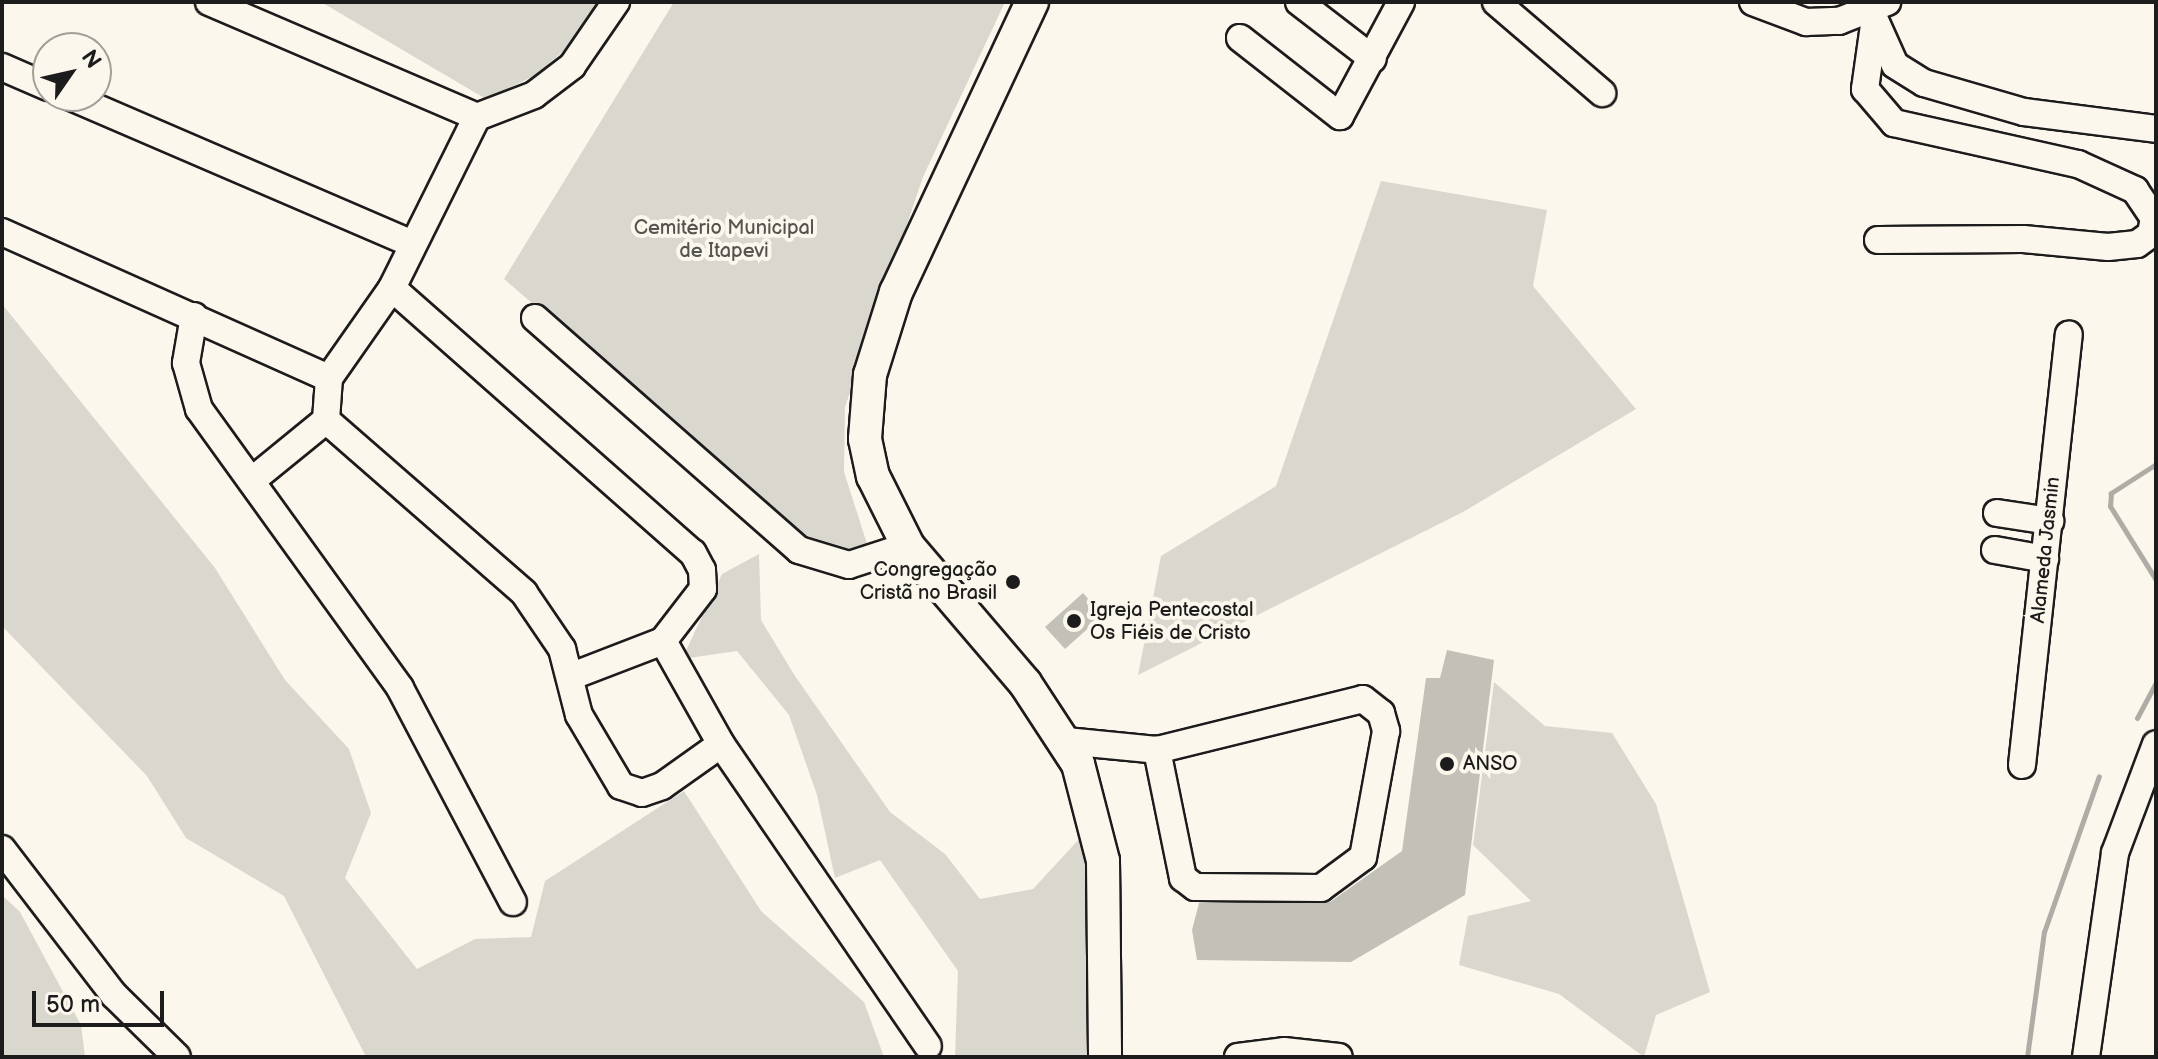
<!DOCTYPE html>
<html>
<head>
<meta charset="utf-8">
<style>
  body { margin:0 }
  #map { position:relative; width:2158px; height:1059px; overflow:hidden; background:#fbf7ec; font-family:"Balsamiq Sans",sans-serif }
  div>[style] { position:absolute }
  .green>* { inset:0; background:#dad7ce }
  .stream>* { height:5px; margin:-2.5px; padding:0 2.5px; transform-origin:2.5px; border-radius:2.5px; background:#afaca5 }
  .building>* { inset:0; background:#c3c0b8 }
  .roads { filter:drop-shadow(2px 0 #1c1c1c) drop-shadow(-2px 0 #1c1c1c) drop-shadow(0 2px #1c1c1c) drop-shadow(0 -2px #1c1c1c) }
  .minor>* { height:26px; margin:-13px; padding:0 13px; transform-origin:13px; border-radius:13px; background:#fbf7ec }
  .major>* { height:32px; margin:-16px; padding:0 16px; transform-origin:16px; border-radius:16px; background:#fbf7ec }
  .dots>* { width:22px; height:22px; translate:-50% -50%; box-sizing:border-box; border:4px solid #fbf7ec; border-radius:50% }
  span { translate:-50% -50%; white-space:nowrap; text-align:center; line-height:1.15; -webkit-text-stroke:8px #fbf7ec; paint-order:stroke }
  .park-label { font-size:20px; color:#555451 }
  .street-label { font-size:20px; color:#1c1c1c }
  .poi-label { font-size:20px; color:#1c1c1c }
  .right { translate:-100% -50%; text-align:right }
  .left { translate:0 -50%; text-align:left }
  .frame { position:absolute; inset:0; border:4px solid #1c1c1c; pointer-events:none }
  .north { position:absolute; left:32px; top:32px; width:80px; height:80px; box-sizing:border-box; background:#fbf7ec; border:2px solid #a29f99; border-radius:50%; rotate:56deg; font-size:22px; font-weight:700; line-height:32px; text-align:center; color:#1c1c1c }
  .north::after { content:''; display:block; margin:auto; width:28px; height:36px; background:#1c1c1c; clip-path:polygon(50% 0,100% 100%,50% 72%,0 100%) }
  .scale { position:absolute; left:32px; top:991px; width:132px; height:36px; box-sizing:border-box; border:4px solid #1c1c1c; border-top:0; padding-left:10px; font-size:24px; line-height:28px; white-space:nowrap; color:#1c1c1c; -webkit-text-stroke:6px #fbf7ec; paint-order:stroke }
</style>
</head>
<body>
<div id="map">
  <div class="green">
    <div style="clip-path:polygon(321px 2px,598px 2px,577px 39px,536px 75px,486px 99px)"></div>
    <div style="clip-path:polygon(674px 2px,1005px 2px,923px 177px,845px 407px,844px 472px,870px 553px,826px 553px,504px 279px)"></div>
    <div style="clip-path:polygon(1381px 181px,1547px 210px,1533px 286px,1636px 409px,1463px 512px,1138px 675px,1161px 556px,1276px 486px)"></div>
    <div style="clip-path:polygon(2px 304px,215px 568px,285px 680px,349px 749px,371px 813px,345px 878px,417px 969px,475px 939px,531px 937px,545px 881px,684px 791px,761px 911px,864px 1002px,884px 1057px,366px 1057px,284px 896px,186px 838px,147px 776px,2px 626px)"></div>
    <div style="clip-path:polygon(759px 554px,761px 620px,795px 676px,890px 812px,945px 854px,980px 899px,1033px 889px,1081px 837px,1090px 880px,1093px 1057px,955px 1057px,958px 971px,880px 860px,835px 878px,817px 795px,789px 715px,737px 651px,682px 659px,722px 574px)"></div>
    <div style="clip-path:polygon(1494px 682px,1545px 726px,1612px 733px,1656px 804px,1710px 992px,1656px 1015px,1644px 1057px,1559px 994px,1459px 965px,1468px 916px,1531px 901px,1473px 845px)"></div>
    <div style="clip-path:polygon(2px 895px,20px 912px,81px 1025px,85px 1057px,2px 1057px)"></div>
  </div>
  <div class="stream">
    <div style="left:2156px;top:464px;width:54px;rotate:147.2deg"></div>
    <div style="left:2111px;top:493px;width:13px;rotate:94deg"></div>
    <div style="left:2110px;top:506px;width:87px;rotate:58.1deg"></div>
    <div style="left:2137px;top:718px;width:40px;rotate:-62deg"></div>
    <div style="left:2027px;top:1057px;width:126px;rotate:-82.3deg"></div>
    <div style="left:2044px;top:932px;width:165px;rotate:-70.6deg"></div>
  </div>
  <div class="building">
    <div style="clip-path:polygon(1083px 593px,1103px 615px,1065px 649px,1045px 627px)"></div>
    <div style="clip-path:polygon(1447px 650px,1494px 660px,1465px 895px,1351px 962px,1197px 960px,1192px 930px,1199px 903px,1330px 902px,1402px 851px,1426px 678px,1440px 678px)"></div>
  </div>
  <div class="roads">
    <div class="minor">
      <div style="left:209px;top:2px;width:292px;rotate:23.2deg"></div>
      <div style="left:1299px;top:2px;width:93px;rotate:37.6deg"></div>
      <div style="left:1496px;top:2px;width:140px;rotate:40.6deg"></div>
      <div style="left:1753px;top:2px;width:57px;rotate:20.7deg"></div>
      <div style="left:1806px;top:22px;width:33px;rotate:-2deg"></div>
      <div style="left:1839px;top:21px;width:52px;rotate:-21.6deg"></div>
      <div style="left:1874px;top:18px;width:51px;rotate:65.9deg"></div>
      <div style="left:1895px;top:65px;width:34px;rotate:32deg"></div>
      <div style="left:1924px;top:83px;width:104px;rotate:16.2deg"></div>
      <div style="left:2024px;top:112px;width:133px;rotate:7.3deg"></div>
      <div style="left:1874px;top:25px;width:65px;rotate:98deg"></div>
      <div style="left:1865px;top:89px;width:45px;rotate:49.5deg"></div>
      <div style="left:1894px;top:123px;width:189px;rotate:12.6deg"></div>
      <div style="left:2078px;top:164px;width:63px;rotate:24.5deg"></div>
      <div style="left:2135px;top:190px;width:34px;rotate:56deg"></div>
      <div style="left:2154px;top:218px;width:16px;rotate:101deg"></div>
      <div style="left:2151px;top:234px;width:17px;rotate:144deg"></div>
      <div style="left:2137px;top:244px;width:29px;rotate:174deg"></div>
      <div style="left:2108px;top:247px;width:85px;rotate:-174.6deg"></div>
      <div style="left:2023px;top:239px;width:145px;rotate:179.6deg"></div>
      <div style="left:1240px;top:38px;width:127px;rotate:38deg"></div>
      <div style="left:1340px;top:116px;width:129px;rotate:-61.8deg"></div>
      <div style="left:2px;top:67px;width:50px;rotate:23.5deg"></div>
      <div style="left:69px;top:96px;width:372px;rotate:23.3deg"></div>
      <div style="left:2px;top:232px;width:358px;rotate:24.1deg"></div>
      <div style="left:392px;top:288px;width:401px;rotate:41.4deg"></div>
      <div style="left:693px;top:553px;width:19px;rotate:62deg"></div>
      <div style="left:702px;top:570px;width:19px;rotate:87deg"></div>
      <div style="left:703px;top:589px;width:66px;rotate:127.6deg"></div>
      <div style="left:663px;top:641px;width:97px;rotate:159deg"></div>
      <div style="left:194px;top:316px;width:48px;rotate:99.7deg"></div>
      <div style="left:186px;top:363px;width:48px;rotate:74.2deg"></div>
      <div style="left:199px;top:409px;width:344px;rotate:54.2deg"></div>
      <div style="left:400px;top:688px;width:242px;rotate:62.2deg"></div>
      <div style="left:535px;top:318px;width:351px;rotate:41.3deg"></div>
      <div style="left:799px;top:550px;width:52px;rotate:16.7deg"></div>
      <div style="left:849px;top:565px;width:62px;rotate:-17.9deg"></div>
      <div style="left:329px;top:378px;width:110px;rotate:-55deg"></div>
      <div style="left:392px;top:288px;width:191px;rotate:-63.6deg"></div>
      <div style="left:477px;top:117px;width:61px;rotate:-21.1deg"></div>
      <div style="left:534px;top:95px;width:48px;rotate:-37.3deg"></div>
      <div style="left:572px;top:66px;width:78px;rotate:-55.5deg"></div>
      <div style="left:326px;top:420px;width:263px;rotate:41.1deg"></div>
      <div style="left:524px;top:593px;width:68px;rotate:55.8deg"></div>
      <div style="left:562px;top:649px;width:68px;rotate:75.6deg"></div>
      <div style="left:579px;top:715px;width:82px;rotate:59.4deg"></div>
      <div style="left:621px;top:786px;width:22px;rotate:18deg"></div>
      <div style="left:642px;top:793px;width:21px;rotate:-19deg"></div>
      <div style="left:662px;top:786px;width:72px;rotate:-35.4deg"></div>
      <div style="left:255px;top:478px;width:92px;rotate:-39.2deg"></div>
      <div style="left:326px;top:420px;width:42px;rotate:-85.9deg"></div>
      <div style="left:1997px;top:513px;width:54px;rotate:8.6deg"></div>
      <div style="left:1995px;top:550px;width:51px;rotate:10.2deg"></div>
      <div style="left:663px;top:641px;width:118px;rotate:60.6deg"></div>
      <div style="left:721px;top:744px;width:366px;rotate:55.6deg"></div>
      <div style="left:1066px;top:741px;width:91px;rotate:5.6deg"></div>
      <div style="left:1157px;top:750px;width:212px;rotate:-13.9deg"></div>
      <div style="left:1363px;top:699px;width:23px;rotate:38deg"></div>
      <div style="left:1381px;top:713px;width:19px;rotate:74deg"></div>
      <div style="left:1386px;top:731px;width:128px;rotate:100.3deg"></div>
      <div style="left:1363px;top:857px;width:52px;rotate:143.6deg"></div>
      <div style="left:1321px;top:888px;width:126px;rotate:-179.5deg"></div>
      <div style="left:1195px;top:887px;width:15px;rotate:-143deg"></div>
      <div style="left:1183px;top:878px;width:131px;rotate:-101.5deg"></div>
      <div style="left:2022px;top:765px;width:433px;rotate:-83.8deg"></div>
      <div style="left:2px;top:849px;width:184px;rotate:52.5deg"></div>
      <div style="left:114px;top:995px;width:88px;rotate:44.5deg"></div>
      <div style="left:1238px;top:1057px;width:46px;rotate:-7.4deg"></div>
      <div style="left:1284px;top:1051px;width:55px;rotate:6.2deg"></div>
      <div style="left:2086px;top:1057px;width:206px;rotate:-81.9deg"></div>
      <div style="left:2115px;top:853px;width:116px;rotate:-69.4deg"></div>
    </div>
    <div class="major">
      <div style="left:1032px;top:2px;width:320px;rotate:115.1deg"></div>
      <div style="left:896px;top:292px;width:87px;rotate:107.4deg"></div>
      <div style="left:870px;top:375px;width:64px;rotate:94.5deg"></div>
      <div style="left:865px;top:439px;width:38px;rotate:78deg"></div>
      <div style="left:873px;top:476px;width:78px;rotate:63.4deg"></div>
      <div style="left:908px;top:546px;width:180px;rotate:49.5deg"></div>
      <div style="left:1025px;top:683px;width:97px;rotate:56.8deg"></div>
      <div style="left:1078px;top:764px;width:100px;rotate:75.5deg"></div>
      <div style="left:1103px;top:861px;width:196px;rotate:89.4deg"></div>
    </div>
  </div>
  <div class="dots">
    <div style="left:1013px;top:582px;background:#1c1c1c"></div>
    <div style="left:1074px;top:621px;background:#1c1c1c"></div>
    <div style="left:1447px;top:764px;background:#1c1c1c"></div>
  </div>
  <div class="park-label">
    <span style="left:724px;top:240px">Cemitério Municipal<br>de Itapevi</span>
  </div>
  <div class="street-label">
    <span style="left:2046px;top:550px;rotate:-84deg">Alameda Jasmin</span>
  </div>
  <div class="poi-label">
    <span class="right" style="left:997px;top:582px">Congregação<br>Cristã no Brasil</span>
    <span class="left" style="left:1090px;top:622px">Igreja Pentecostal<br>Os Fiéis de Cristo</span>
    <span class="left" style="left:1463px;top:764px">ANSO</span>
  </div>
  <div class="frame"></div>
  <div class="north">N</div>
  <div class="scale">50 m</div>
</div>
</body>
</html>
